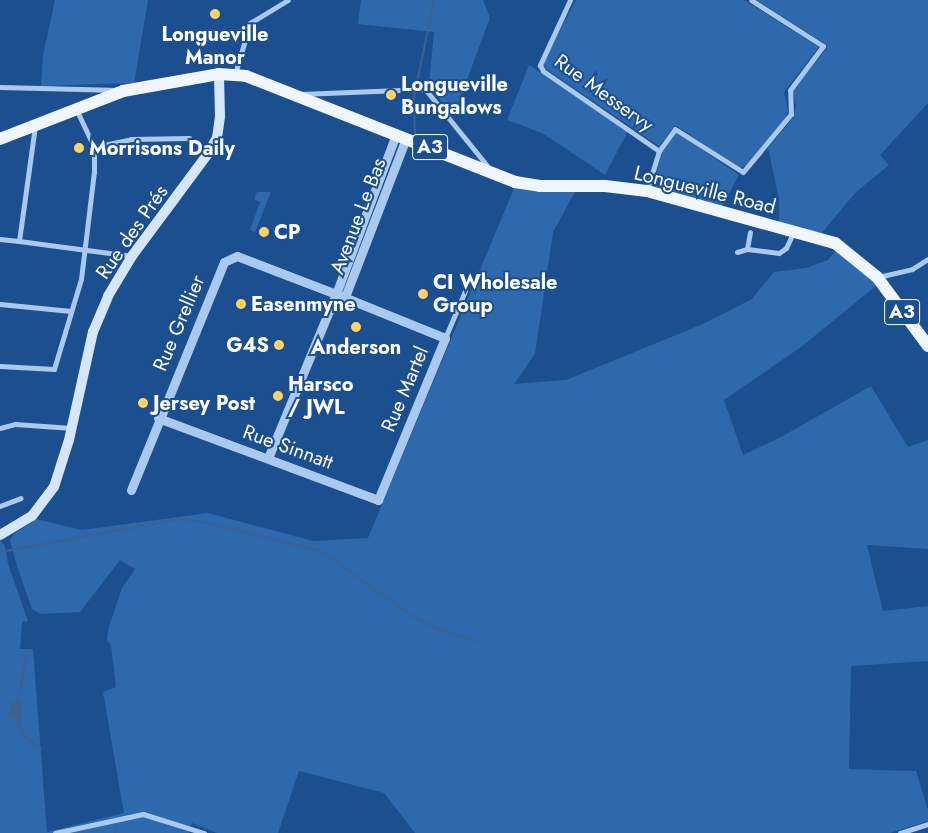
<!DOCTYPE html>
<html>
<head>
<meta charset="utf-8">
<style>
  body { margin:0 }
  #map { position:relative; width:928px; height:833px; overflow:hidden; background:#1b4f8f; font-family:Jost,sans-serif }
  div>[style] { position:absolute }
  .green>* { inset:0; background:#2e69ad }
  .water>* { inset:0; background:#3c6290 }
  .stream>* { height:2px; margin:-1px; padding:0 1px; transform-origin:1px; border-radius:1px; background:#3c6290 }
  .minor>* { height:5px; margin:-2.5px; padding:0 2.5px; transform-origin:2.5px; border-radius:2.5px; background:#a9c9ee }
  .tertiary>* { height:9px; margin:-4.5px; padding:0 4.5px; transform-origin:4.5px; border-radius:4.5px; background:#a9c9ee }
  .secondary>* { height:10px; margin:-5px; padding:0 5px; transform-origin:5px; border-radius:5px; background:#d6e6fa }
  .primary>* { height:12px; margin:-6px; padding:0 6px; transform-origin:6px; border-radius:6px; background:#f0f6ff }
  .dots>* { width:14px; height:14px; translate:-50% -50%; box-sizing:border-box; border:2px solid #1b4f8f; border-radius:50% }
  span { translate:-50% -50%; white-space:nowrap; text-align:center; line-height:1.15; -webkit-text-stroke:4px #1b4f8f; paint-order:stroke }
  .shield-label span { padding:1px 4px; background:#1b4f8f; border:1px solid; border-radius:4px; -webkit-text-stroke-width:0 }
  .shield-label { font-size:19px; color:#fff; font-weight:700 }
  .poi-label { font-size:20px; color:#fff; font-weight:700 }
  .left { translate:0 -50%; text-align:left }
  .right { translate:-100% -50%; text-align:right }
  .street-label { font-size:20px; color:#fff }
</style>
</head>
<body>
<div id="map">
  <div class="green">
    <div style="clip-path:polygon(55px 0,148px 0,134px 83px,41px 86px,43px 55px)"></div>
    <div style="clip-path:polygon(361px 0,483px 0,490px 18px,453px 117px,429px 85px,434px 32px,358px 24px)"></div>
    <div style="clip-path:polygon(576px 0,744px 0,819px 47px,784px 92px,788px 111px,784px 120px,747px 165px,740px 168px,675px 125px,659px 146px,546px 69px,543px 62px)"></div>
    <div style="clip-path:polygon(756px 0,928px 0,928px 103px,880px 155px,889px 165px,856px 192px,820px 235px,779px 223px,779px 199px,768px 148px,793px 118px,796px 106px,793px 91px,828px 46px)"></div>
    <div style="clip-path:polygon(529px 65px,628px 131px,605px 175px,542px 133px,507px 120px)"></div>
    <div style="clip-path:polygon(677px 132px,739px 175px,721px 209px,652px 188px,662px 153px)"></div>
    <div style="clip-path:polygon(515px 186px,575px 192px,553px 232px,535px 354px,514px 384px,566px 380px,703px 324px,752px 299px,774px 272px,806px 268px,828px 260px,836px 250px,875px 281px,876px 286px,801px 347px,724px 400px,743px 455px,781px 437px,871px 386px,908px 447px,928px 440px,928px 549px,867px 545px,883px 611px,928px 606px,928px 661px,851px 666px,849px 769px,916px 771px,928px 810px,928px 821px,890px 833px,415px 833px,384px 793px,299px 771px,278px 833px,217px 833px,192px 823px,189px 833px,0 833px,0 540px,5px 546px,8px 564px,28px 621px,22px 622px,20px 649px,33px 649px,47px 832px,124px 813px,103px 692px,116px 687px,111px 645px,107px 640px,109px 626px,122px 588px,135px 569px,120px 560px,80px 612px,40px 614px,32px 609px,17px 566px,10px 540px,14px 534px,36px 519px,82px 530px,208px 513px,313px 541px,368px 538px)"></div>
    <div style="clip-path:polygon(257px 192px,271px 192px,255px 232px,250px 230px,260px 202px,254px 199px)"></div>
  </div>
  <div class="water">
    <div style="clip-path:polygon(23px 701px,22px 719px,6px 719px,12px 702px)"></div>
  </div>
  <div class="stream">
    <div style="left:415px;top:134px;width:37px;rotate:-92deg"></div>
    <div style="left:414px;top:97px;width:99px;rotate:-78.3deg"></div>
    <div style="left:0;top:552px;width:182px;rotate:-10.4deg"></div>
    <div style="left:179px;top:519px;width:20px;rotate:6deg"></div>
    <div style="left:199px;top:521px;width:126px;rotate:13.8deg"></div>
    <div style="left:321px;top:551px;width:112px;rotate:35.5deg"></div>
    <div style="left:412px;top:616px;width:31px;rotate:27deg"></div>
    <div style="left:440px;top:630px;width:38px;rotate:17deg"></div>
    <div style="left:18px;top:701px;width:49px;rotate:-79.4deg"></div>
    <div style="left:18px;top:721px;width:14px;rotate:73deg"></div>
    <div style="left:22px;top:734px;width:24px;rotate:38deg"></div>
    <div style="left:115px;top:833px;width:4px;rotate:-76deg"></div>
  </div>
  <div class="minor">
    <div style="left:570px;top:0;width:72px;rotate:114.8deg"></div>
    <div style="left:540px;top:65px;width:7px;rotate:63deg"></div>
    <div style="left:543px;top:71px;width:141px;rotate:34.6deg"></div>
    <div style="left:235px;top:74px;width:53px;rotate:-73.6deg"></div>
    <div style="left:250px;top:23px;width:44px;rotate:-31.2deg"></div>
    <div style="left:0;top:87px;width:119px;rotate:1.4deg"></div>
    <div style="left:301px;top:94px;width:124px;rotate:-2.3deg"></div>
    <div style="left:425px;top:89px;width:102px;rotate:51deg"></div>
    <div style="left:94px;top:147px;width:38px;rotate:-12deg"></div>
    <div style="left:131px;top:139px;width:58px;rotate:-1deg"></div>
    <div style="left:647px;top:190px;width:41px;rotate:-72.9deg"></div>
    <div style="left:659px;top:151px;width:27px;rotate:-54deg"></div>
    <div style="left:675px;top:129px;width:80px;rotate:32.3deg"></div>
    <div style="left:743px;top:172px;width:75px;rotate:-50.4deg"></div>
    <div style="left:791px;top:114px;width:24px;rotate:-92deg"></div>
    <div style="left:790px;top:90px;width:55px;rotate:-53.1deg"></div>
    <div style="left:823px;top:46px;width:85px;rotate:-147.4deg"></div>
    <div style="left:0;top:239px;width:19px;rotate:6deg"></div>
    <div style="left:19px;top:241px;width:116px;rotate:-82.1deg"></div>
    <div style="left:19px;top:241px;width:114px;rotate:7.6deg"></div>
    <div style="left:747px;top:249px;width:17px;rotate:-80deg"></div>
    <div style="left:737px;top:252px;width:10px;rotate:-17deg"></div>
    <div style="left:747px;top:249px;width:32px;rotate:7deg"></div>
    <div style="left:779px;top:253px;width:9px;rotate:-36deg"></div>
    <div style="left:786px;top:248px;width:17px;rotate:-65deg"></div>
    <div style="left:878px;top:277px;width:35px;rotate:-13deg"></div>
    <div style="left:912px;top:269px;width:19px;rotate:-32deg"></div>
    <div style="left:0;top:304px;width:71px;rotate:5.6deg"></div>
    <div style="left:445px;top:338px;width:51px;rotate:-66.9deg"></div>
    <div style="left:0;top:366px;width:54px;rotate:3.2deg"></div>
    <div style="left:54px;top:369px;width:94px;rotate:-73.3deg"></div>
    <div style="left:81px;top:279px;width:108px;rotate:-83.1deg"></div>
    <div style="left:94px;top:172px;width:25px;rotate:-90deg"></div>
    <div style="left:94px;top:147px;width:42px;rotate:-115.3deg"></div>
    <div style="left:0;top:428px;width:16px;rotate:-15deg"></div>
    <div style="left:15px;top:424px;width:57px;rotate:4deg"></div>
    <div style="left:0;top:506px;width:22px;rotate:-21deg"></div>
    <div style="left:55px;top:833px;width:90px;rotate:-12.2deg"></div>
    <div style="left:143px;top:814px;width:64px;rotate:17.3deg"></div>
    <div style="left:900px;top:833px;width:29px;rotate:-18deg"></div>
  </div>
  <div class="tertiary">
    <div style="left:345px;top:297px;width:170px;rotate:-69deg"></div>
    <div style="left:158px;top:418px;width:235px;rotate:20.4deg"></div>
    <div style="left:378px;top:500px;width:175px;rotate:-67.5deg"></div>
    <div style="left:445px;top:338px;width:118px;rotate:-158deg"></div>
    <div style="left:336px;top:294px;width:178px;rotate:112.5deg"></div>
    <div style="left:131px;top:490px;width:246px;rotate:-67.8deg"></div>
    <div style="left:224px;top:262px;width:14px;rotate:-25deg"></div>
    <div style="left:237px;top:256px;width:106px;rotate:21deg"></div>
    <div style="left:336px;top:294px;width:171px;rotate:-69.4deg"></div>
  </div>
  <div class="secondary">
    <div style="left:0;top:535px;width:37px;rotate:-31deg"></div>
    <div style="left:32px;top:516px;width:36px;rotate:-53deg"></div>
    <div style="left:54px;top:487px;width:49px;rotate:-72.3deg"></div>
    <div style="left:69px;top:440px;width:111px;rotate:-77.5deg"></div>
    <div style="left:93px;top:332px;width:39px;rotate:-67deg"></div>
    <div style="left:108px;top:296px;width:47px;rotate:-59deg"></div>
    <div style="left:132px;top:256px;width:126px;rotate:-53.4deg"></div>
    <div style="left:207px;top:155px;width:20px;rotate:-60deg"></div>
    <div style="left:217px;top:138px;width:22px;rotate:-82deg"></div>
    <div style="left:220px;top:116px;width:42px;rotate:-91.4deg"></div>
  </div>
  <div class="primary">
    <div style="left:0;top:139px;width:132px;rotate:-21.3deg"></div>
    <div style="left:123px;top:91px;width:97px;rotate:-10deg"></div>
    <div style="left:219px;top:74px;width:27px;rotate:4deg"></div>
    <div style="left:246px;top:76px;width:289px;rotate:21.5deg"></div>
    <div style="left:515px;top:182px;width:25px;rotate:9deg"></div>
    <div style="left:540px;top:186px;width:65px"></div>
    <div style="left:605px;top:186px;width:42px;rotate:6.8deg"></div>
    <div style="left:647px;top:191px;width:195px;rotate:15.5deg"></div>
    <div style="left:835px;top:243px;width:54px;rotate:39deg"></div>
    <div style="left:877px;top:277px;width:86px;rotate:53.5deg"></div>
  </div>
  <div class="dots">
    <div style="left:215px;top:14px;background:#ffd166"></div>
    <div style="left:391px;top:95px;background:#ffd166"></div>
    <div style="left:79px;top:148px;background:#ffd166"></div>
    <div style="left:264px;top:232px;background:#ffd166"></div>
    <div style="left:423px;top:294px;background:#ffd166"></div>
    <div style="left:241px;top:304px;background:#ffd166"></div>
    <div style="left:356px;top:327px;background:#ffd166"></div>
    <div style="left:279px;top:345px;background:#ffd166"></div>
    <div style="left:278px;top:396px;background:#ffd166"></div>
    <div style="left:143px;top:403px;background:#ffd166"></div>
  </div>
  <div class="shield-label">
    <span style="left:430px;top:147px">A3</span>
    <span style="left:902px;top:312px">A3</span>
  </div>
  <div class="poi-label">
    <span style="left:215px;top:46px">Longueville<br>Manor</span>
    <span class="left" style="left:401px;top:96px">Longueville<br>Bungalows</span>
    <span class="left" style="left:89px;top:148px">Morrisons Daily</span>
    <span class="left" style="left:274px;top:232px">CP</span>
    <span class="left" style="left:433px;top:294px">CI Wholesale<br>Group</span>
    <span class="left" style="left:251px;top:304px">Easenmyne</span>
    <span class="right" style="left:269px;top:345px">G4S</span>
    <span style="left:356px;top:347px">Anderson</span>
    <span class="left" style="left:288px;top:396px">Harsco<br>/ JWL</span>
    <span class="left" style="left:153px;top:403px">Jersey Post</span>
  </div>
  <div class="street-label">
    <span style="left:604px;top:93px;rotate:36deg">Rue Messervy</span>
    <span style="left:705px;top:190px;rotate:14deg">Longueville Road</span>
    <span style="left:358px;top:216px;rotate:-69deg">Avenue Le Bas</span>
    <span style="left:132px;top:232px;rotate:-55deg">Rue des Prés</span>
    <span style="left:179px;top:323px;rotate:-67deg">Rue Grellier</span>
    <span style="left:405px;top:389px;rotate:-67deg">Rue Martel</span>
    <span style="left:288px;top:447px;rotate:20deg">Rue Sinnatt</span>
  </div>
</div>
</body>
</html>
